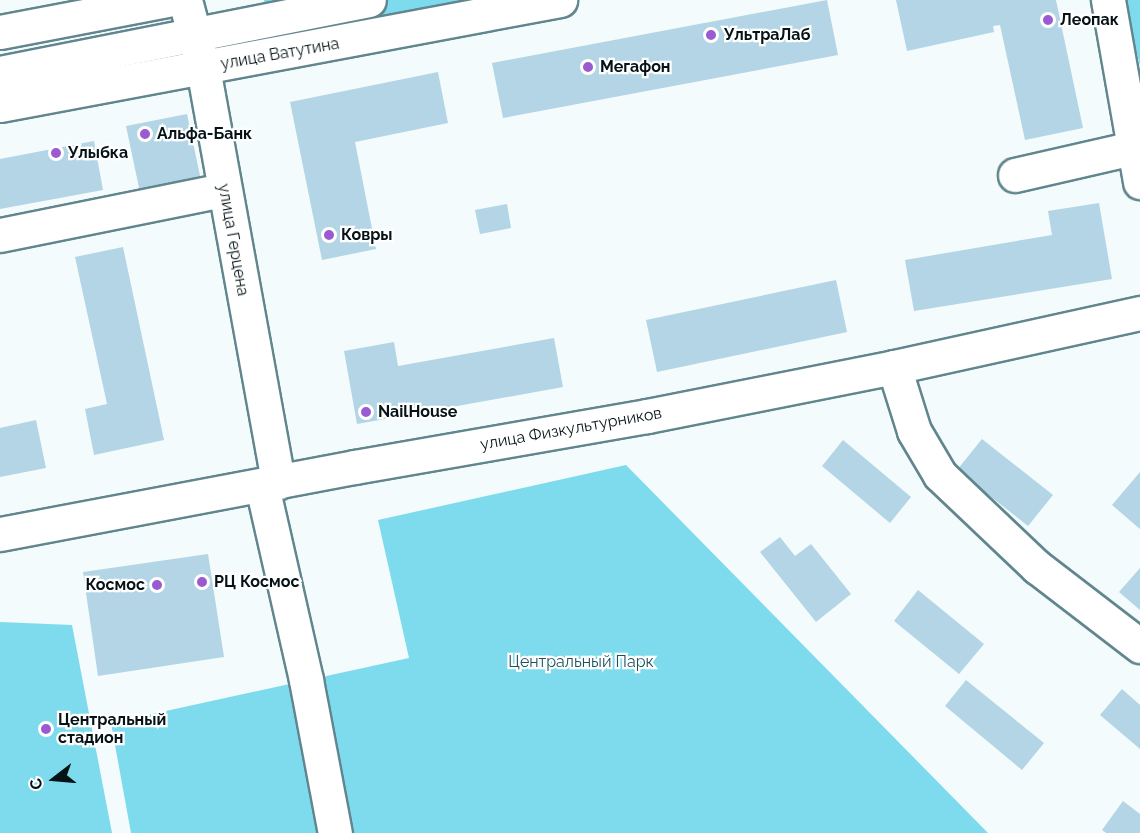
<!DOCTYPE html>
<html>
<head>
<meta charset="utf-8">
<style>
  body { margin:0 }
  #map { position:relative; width:1140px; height:833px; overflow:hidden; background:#f3fbfc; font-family:Raleway,sans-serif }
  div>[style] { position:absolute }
  .green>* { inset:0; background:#7edbed }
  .building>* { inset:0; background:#b3d5e6 }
  .roads { filter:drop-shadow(2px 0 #61868e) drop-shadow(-2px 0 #61868e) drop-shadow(0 2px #61868e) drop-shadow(0 -2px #61868e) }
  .minor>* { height:33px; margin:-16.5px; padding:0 16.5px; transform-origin:16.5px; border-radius:16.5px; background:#fff }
  .dots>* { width:16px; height:16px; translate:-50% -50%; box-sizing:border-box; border:3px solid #fff; border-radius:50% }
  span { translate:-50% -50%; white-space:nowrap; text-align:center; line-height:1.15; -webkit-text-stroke:4.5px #fff; paint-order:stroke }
  .poi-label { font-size:16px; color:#051316; font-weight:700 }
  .left { translate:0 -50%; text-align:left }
  .right { translate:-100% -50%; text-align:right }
  .street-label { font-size:16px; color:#051316 }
  .park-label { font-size:16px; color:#1e525b }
  .north { position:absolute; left:24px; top:749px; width:60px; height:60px; -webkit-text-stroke:4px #fff; paint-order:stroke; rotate:254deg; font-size:16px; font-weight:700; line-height:24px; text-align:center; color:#051316 }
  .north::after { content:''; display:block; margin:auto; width:21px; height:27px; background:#051316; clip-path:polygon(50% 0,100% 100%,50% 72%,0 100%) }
</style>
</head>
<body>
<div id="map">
  <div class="green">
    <div style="clip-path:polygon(264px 0,487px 0,272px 42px)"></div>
    <div style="clip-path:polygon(1124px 0,1140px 0,1140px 66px)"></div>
    <div style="clip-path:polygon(626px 465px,988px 833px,131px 833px,111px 723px,409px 658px,378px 520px)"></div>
    <div style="clip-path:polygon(0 622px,72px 625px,112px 833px,0 833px)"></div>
  </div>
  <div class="building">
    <div style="clip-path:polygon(827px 0,838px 55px,503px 118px,492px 63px)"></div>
    <div style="clip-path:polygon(896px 0,1056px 0,1083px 128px,1025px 140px,1000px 25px,993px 26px,994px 32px,907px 51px)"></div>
    <div style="clip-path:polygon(438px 72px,448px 123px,355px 142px,376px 249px,322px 260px,290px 102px)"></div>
    <div style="clip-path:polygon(187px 114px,203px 190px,142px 202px,126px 126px)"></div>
    <div style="clip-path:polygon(94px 141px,103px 190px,0 209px,0 159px)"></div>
    <div style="clip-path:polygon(1099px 203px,1112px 279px,914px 311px,905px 260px,1052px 235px,1048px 211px)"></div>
    <div style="clip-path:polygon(507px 204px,511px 228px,480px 234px,475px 210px)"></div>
    <div style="clip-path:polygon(123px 247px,164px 440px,94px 455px,85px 409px,107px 404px,75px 257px)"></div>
    <div style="clip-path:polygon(836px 280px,847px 332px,657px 372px,646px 320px)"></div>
    <div style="clip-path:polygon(554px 338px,563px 387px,357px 424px,344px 351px,394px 342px,398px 366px)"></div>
    <div style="clip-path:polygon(36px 420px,46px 468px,0 477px,0 428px)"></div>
    <div style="clip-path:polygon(982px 439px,1053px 495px,1028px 526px,957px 470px)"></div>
    <div style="clip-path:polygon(843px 440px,911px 497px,890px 523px,822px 466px)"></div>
    <div style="clip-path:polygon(1140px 472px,1140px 529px,1112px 505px)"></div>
    <div style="clip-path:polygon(780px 537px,795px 556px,811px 544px,851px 594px,816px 622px,760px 552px)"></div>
    <div style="clip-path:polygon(208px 554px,224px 657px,98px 676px,83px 572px)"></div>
    <div style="clip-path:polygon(1140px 568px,1140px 610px,1119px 592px)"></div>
    <div style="clip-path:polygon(918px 590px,984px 644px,959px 674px,894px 621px)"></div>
    <div style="clip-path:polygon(966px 680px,1044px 743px,1022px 770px,945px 706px)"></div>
    <div style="clip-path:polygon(1122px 689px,1140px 705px,1140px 749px,1100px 715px)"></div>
    <div style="clip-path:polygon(1123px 801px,1140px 814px,1140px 833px,1106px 833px,1102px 830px)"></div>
  </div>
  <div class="roads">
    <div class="minor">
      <div style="left:185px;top:0;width:70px;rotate:75.2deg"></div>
      <div style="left:203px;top:68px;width:421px;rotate:79.7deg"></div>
      <div style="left:1108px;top:0;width:185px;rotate:80deg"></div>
      <div style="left:0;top:32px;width:170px;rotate:-10.8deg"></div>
      <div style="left:0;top:73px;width:376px;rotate:-11.2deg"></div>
      <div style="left:0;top:105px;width:570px;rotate:-10.62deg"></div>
      <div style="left:1015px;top:175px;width:121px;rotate:-12.9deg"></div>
      <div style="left:0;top:235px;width:228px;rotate:-11.4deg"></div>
      <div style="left:894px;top:367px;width:67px;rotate:72.6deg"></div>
      <div style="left:914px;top:431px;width:51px;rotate:59.4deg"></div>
      <div style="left:940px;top:475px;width:134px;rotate:43.5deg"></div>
      <div style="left:1037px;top:567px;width:130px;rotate:37.5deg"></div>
      <div style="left:262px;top:486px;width:199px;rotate:77.2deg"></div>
      <div style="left:306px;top:680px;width:156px;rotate:79.3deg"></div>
      <div style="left:0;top:534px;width:361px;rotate:-10.7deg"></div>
      <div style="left:355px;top:467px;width:296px;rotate:-9.9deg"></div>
      <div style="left:647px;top:416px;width:252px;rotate:-11.2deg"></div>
      <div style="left:894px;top:367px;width:252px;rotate:-12.4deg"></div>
    </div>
  </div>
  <div class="dots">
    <div style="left:1048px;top:20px;background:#9a5bd2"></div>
    <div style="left:711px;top:35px;background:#9a5bd2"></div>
    <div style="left:588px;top:67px;background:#9a5bd2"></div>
    <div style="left:145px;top:134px;background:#9a5bd2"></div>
    <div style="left:56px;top:153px;background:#9a5bd2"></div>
    <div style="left:329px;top:235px;background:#9a5bd2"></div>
    <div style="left:366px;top:412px;background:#9a5bd2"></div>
    <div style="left:202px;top:582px;background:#9a5bd2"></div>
    <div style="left:157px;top:585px;background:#9a5bd2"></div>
    <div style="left:46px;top:729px;background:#9a5bd2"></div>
  </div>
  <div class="poi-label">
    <span class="left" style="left:1060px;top:20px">Леопак</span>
    <span class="left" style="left:724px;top:35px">УльтраЛаб</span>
    <span class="left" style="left:600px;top:67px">Мегафон</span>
    <span class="left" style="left:157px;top:134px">Альфа-Банк</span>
    <span class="left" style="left:68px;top:153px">Улыбка</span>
    <span class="left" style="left:341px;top:235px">Ковры</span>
    <span class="left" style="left:378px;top:412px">NailHouse</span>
    <span class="left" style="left:214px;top:582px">РЦ Космос</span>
    <span class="right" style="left:145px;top:585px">Космос</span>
    <span class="left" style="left:58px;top:729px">Центральный<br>стадион</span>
  </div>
  <div class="street-label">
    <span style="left:280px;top:54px;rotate:-10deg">улица Ватутина</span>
    <span style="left:233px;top:240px;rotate:80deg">улица Герцена</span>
    <span style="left:571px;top:429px;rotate:-10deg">улица Физкультурников</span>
  </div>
  <div class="park-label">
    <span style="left:581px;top:662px">Центральный Парк</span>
  </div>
  <div class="north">С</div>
</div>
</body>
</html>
